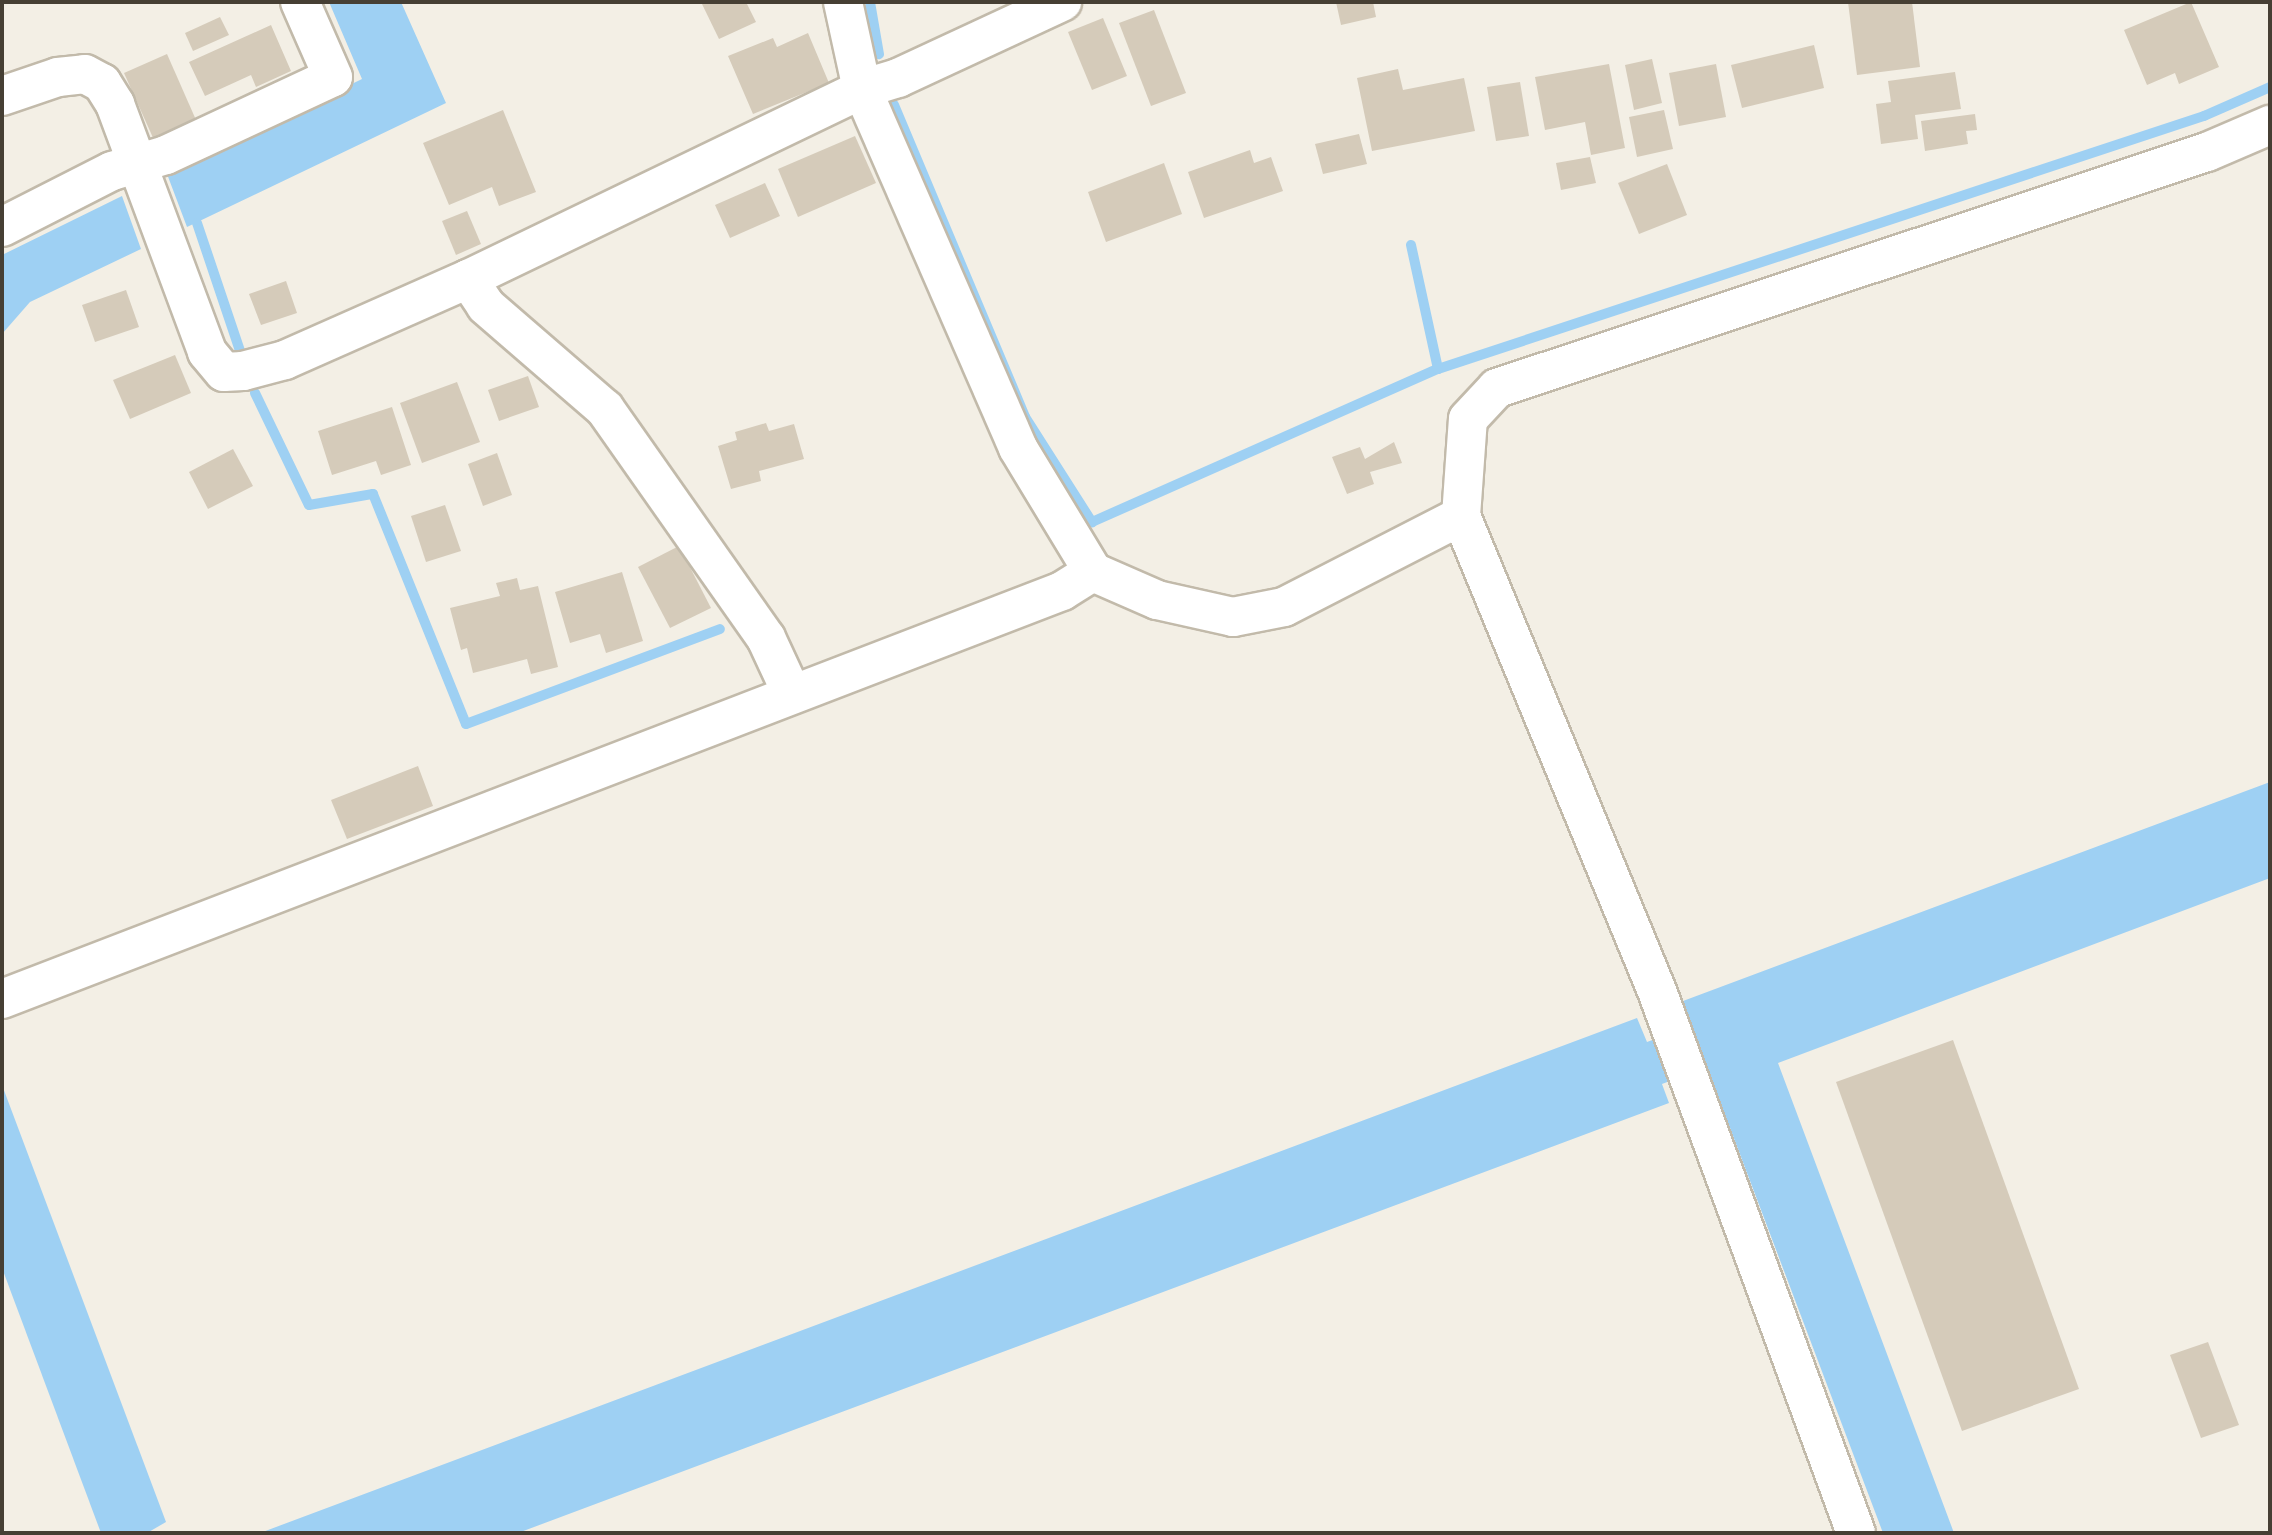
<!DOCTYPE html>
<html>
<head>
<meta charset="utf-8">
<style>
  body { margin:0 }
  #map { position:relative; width:2272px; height:1535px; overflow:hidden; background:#f3efe5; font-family:"Space Grotesk",sans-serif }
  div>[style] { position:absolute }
  .water>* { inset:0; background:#9ed0f3 }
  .stream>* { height:10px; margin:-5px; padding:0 5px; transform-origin:5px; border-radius:5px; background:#9ed0f3 }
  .building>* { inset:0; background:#d5cbba }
  .roads { filter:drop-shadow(2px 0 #c2baaa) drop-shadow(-2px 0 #c2baaa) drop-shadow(0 2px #c2baaa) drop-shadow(0 -2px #c2baaa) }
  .minor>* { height:38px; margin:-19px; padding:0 19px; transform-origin:19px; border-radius:19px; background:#fff }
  span { translate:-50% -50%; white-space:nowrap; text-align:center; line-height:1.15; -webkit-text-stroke:6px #fff; paint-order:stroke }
  .frame { position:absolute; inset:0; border:4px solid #463f34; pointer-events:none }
</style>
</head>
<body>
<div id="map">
  <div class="water">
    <div style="clip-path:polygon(329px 2px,401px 2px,446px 103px,187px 227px,167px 174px,362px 79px)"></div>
    <div style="clip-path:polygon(122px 196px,141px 249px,30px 302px,2px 334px,2px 255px)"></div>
    <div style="clip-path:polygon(2270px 782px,2270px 878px,1778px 1063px,1954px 1533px,1883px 1533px,1707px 1067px,1662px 1084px,1669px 1103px,518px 1533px,260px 1533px,1637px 1018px,1647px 1042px,1692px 1025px,1683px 1001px)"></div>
    <div style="clip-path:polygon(2px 1085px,166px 1522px,147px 1533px,101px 1533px,2px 1268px)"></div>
  </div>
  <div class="stream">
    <div style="left:870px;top:2px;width:53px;rotate:80.2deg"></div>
    <div style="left:894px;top:105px;width:338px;rotate:67.2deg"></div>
    <div style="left:1025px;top:417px;width:125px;rotate:57.5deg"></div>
    <div style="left:1092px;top:522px;width:378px;rotate:-23.9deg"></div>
    <div style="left:1438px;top:369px;width:807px;rotate:-18.28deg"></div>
    <div style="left:2204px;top:116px;width:72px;rotate:-23.7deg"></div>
    <div style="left:197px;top:223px;width:138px;rotate:71.4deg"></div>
    <div style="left:1411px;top:245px;width:127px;rotate:77.7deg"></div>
    <div style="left:255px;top:393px;width:124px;rotate:64.3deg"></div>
    <div style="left:309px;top:505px;width:65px;rotate:-9.8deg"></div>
    <div style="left:373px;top:494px;width:248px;rotate:68deg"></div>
    <div style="left:466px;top:724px;width:271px;rotate:-20.5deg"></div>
  </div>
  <div class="building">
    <div style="clip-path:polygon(701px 2px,746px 2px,756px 22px,719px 39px)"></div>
    <div style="clip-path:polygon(1336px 2px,1373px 2px,1376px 17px,1341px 25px)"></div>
    <div style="clip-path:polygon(1848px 2px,1912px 2px,1920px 67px,1857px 75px)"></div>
    <div style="clip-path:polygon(2191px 2px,2219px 67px,2179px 84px,2175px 73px,2147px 85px,2124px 30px)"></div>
    <div style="clip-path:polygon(1154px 10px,1186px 93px,1151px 106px,1119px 23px)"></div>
    <div style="clip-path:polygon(220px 17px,229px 35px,193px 51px,185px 33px)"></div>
    <div style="clip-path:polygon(1103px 18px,1127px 76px,1092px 90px,1068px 32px)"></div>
    <div style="clip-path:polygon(271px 25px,291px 71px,256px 87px,251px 75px,205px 96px,189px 62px)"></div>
    <div style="clip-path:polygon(808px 33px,829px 83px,753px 114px,728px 56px,773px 38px,777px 47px)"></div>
    <div style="clip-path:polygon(1814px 45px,1824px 88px,1742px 108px,1731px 65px)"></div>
    <div style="clip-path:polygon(167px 54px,196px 120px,154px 140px,124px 73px)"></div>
    <div style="clip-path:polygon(1652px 59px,1662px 103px,1634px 110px,1625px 65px)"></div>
    <div style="clip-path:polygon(1609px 64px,1625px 148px,1591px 155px,1585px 122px,1545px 130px,1535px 77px)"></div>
    <div style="clip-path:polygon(1716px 64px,1726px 117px,1679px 126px,1669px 73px)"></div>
    <div style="clip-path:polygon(1398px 69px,1403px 90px,1464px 78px,1475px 131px,1372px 151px,1357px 78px)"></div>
    <div style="clip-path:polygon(1955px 72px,1961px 109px,1915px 115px,1918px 139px,1881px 144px,1876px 104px,1891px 102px,1888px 81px)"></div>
    <div style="clip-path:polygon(1520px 82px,1529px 136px,1496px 141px,1487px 87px)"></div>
    <div style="clip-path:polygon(503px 110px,536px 192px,499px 206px,492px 187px,449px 205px,423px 143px)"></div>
    <div style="clip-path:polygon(1664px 110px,1673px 149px,1637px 157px,1629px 117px)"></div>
    <div style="clip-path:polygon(1975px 114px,1977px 130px,1966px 131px,1968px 144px,1925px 151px,1921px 121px)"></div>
    <div style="clip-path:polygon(1359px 134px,1367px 164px,1323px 174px,1315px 144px)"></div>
    <div style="clip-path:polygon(855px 136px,876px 183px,798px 217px,778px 169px)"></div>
    <div style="clip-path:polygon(1250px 150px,1254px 163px,1271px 157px,1283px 191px,1204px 218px,1188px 172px)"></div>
    <div style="clip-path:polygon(1590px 157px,1596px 183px,1561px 190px,1556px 163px)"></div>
    <div style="clip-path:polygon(1164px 163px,1182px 214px,1106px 242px,1088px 192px)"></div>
    <div style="clip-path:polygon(1667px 164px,1687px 215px,1639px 234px,1618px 183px)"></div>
    <div style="clip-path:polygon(765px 183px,780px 216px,730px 238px,715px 205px)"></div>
    <div style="clip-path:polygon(467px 211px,481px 244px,456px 255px,442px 221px)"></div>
    <div style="clip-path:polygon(286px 281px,297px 313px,261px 325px,249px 294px)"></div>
    <div style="clip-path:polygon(126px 290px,139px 327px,95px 342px,82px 305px)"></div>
    <div style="clip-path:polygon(175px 355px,191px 393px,130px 419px,113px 380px)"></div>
    <div style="clip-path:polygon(528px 376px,539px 407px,499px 421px,488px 390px)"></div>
    <div style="clip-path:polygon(457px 382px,480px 442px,422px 463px,400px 403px)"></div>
    <div style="clip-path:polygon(392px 407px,411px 465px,381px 475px,376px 461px,332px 475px,318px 431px)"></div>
    <div style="clip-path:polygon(766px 423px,769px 431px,794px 424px,804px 459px,759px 471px,761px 481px,731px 489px,718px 446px,737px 440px,735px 432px)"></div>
    <div style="clip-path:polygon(1394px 442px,1402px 463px,1370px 472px,1374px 484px,1347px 494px,1332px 457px,1360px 447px,1365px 459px)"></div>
    <div style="clip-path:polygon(233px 449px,253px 486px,208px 509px,189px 472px)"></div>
    <div style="clip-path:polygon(497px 453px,512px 495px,483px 506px,468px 464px)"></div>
    <div style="clip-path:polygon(445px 505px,461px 551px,426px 562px,411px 516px)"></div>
    <div style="clip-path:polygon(679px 546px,711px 608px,670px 628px,638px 567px)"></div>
    <div style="clip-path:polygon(622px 572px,643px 641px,606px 653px,600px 634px,570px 643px,555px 592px)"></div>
    <div style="clip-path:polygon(517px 578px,520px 590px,538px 586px,558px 667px,531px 674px,527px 659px,473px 673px,467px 648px,461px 650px,450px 608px,500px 596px,496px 583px)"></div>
    <div style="clip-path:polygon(418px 766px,433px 806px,347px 839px,331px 800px)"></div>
    <div style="clip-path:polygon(1953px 1040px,2079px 1389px,1962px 1431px,1836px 1082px)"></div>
    <div style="clip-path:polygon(2208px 1342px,2239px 1425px,2201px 1438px,2170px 1355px)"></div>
  </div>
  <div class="roads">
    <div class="minor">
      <div style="left:843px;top:2px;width:89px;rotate:77.7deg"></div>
      <div style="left:862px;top:89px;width:391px;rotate:66.5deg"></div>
      <div style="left:1018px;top:448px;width:145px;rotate:58.8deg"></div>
      <div style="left:1093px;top:572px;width:70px;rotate:23.6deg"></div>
      <div style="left:1157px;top:600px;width:78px;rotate:12.6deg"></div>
      <div style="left:1233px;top:617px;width:52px;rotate:-11.1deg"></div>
      <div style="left:1284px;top:607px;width:199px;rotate:-27.2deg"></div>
      <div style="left:2px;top:96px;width:59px;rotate:-18.7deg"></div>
      <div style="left:58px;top:77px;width:27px;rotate:-6deg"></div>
      <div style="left:85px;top:74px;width:19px;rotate:28deg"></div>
      <div style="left:102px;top:83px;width:25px;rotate:58deg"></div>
      <div style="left:115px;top:104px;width:265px;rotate:69.6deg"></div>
      <div style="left:207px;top:352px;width:26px;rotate:50deg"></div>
      <div style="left:224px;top:372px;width:19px;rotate:-3deg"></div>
      <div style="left:243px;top:371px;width:43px;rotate:-14.7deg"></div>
      <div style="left:285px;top:360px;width:200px;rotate:-23.9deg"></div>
      <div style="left:468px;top:279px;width:437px;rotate:-25.7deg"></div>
      <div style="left:862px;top:89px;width:38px;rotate:-17deg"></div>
      <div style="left:898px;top:78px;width:181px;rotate:-24.9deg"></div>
      <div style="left:2px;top:227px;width:123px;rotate:-27deg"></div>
      <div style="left:112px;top:171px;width:56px;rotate:-16.5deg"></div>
      <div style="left:166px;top:155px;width:184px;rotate:-25deg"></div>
      <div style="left:333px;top:77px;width:82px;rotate:-113.7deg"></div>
      <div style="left:468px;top:279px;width:32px;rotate:56deg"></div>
      <div style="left:486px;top:306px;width:157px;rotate:40.9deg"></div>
      <div style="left:605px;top:409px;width:280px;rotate:54.9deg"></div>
      <div style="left:766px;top:638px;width:62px;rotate:65.1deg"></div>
      <div style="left:2px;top:999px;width:1136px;rotate:-21.05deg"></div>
      <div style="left:1062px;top:591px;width:36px;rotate:-32deg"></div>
      <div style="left:1856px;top:1533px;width:577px;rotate:-110.16deg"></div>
      <div style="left:1657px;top:991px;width:514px;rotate:-112.42deg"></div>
      <div style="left:1461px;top:516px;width:97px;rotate:-85.9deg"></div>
      <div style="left:1468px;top:419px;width:42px;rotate:-46.9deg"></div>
      <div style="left:1497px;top:388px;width:748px;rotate:-18.39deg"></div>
      <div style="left:2207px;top:152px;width:69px;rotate:-23.2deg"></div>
    </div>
  </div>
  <div class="frame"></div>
</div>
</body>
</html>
